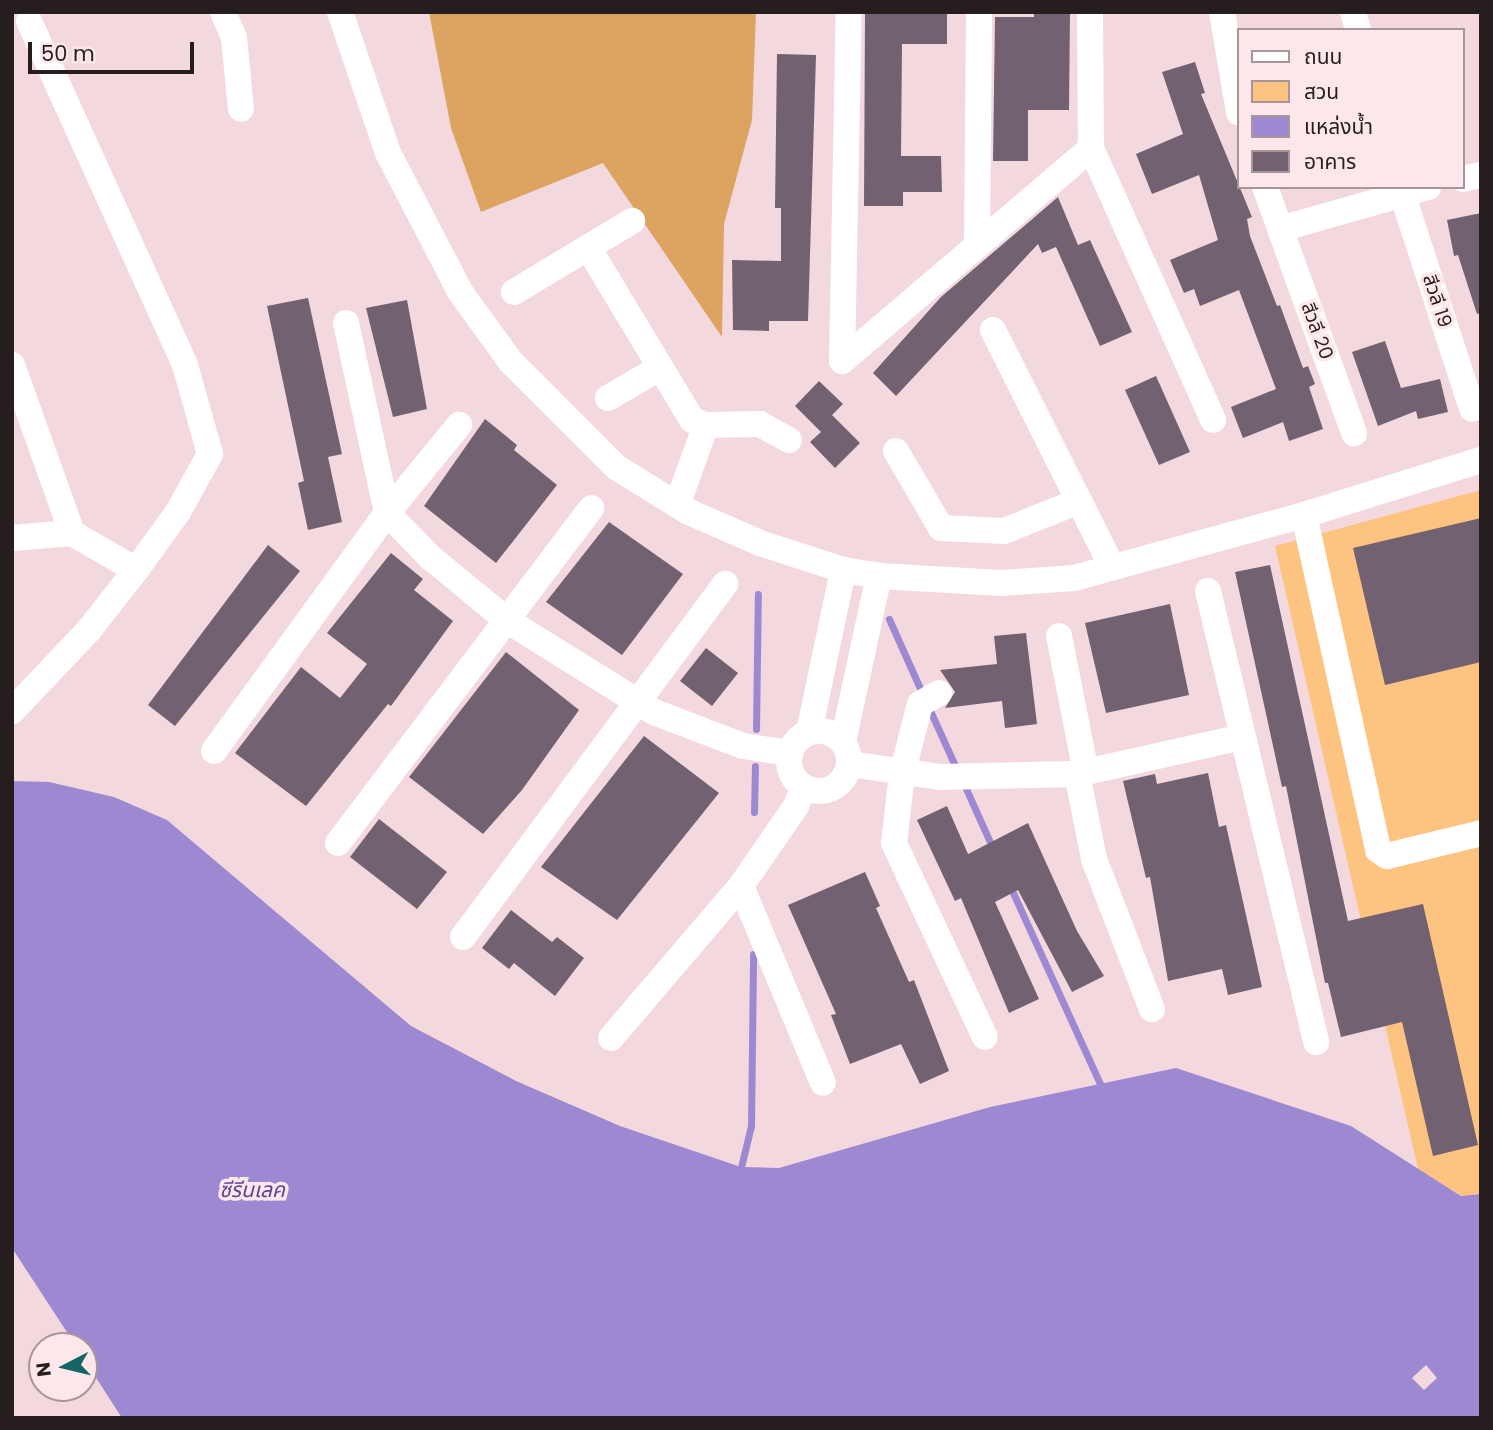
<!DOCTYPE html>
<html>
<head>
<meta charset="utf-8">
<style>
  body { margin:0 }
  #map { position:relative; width:1493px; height:1430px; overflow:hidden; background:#f3d8de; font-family:Poppins,"Noto Sans Thai",sans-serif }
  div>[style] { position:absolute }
  .green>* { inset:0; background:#fdc381 }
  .forest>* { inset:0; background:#dda461 }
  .water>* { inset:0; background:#9d89d2 }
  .stream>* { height:7px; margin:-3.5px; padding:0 3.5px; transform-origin:3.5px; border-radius:3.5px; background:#9d89d2 }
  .building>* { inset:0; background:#726171 }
  .street>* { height:26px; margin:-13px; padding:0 13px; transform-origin:13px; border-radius:13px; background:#fff }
  .street>.ring { margin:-13px; padding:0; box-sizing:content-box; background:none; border:26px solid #fff; border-radius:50% }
  span { translate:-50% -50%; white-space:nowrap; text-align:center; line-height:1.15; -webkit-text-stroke:7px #fde7eb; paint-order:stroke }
  .street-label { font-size:19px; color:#261d1f }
  .water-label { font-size:21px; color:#5f429a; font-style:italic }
  .frame { position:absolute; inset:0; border:14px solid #261d1f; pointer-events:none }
  .legend { position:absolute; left:1237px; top:28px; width:228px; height:161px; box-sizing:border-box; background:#fde7eb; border:2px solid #a79699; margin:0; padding:9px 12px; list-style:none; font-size:21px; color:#261d1f }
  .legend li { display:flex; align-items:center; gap:14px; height:35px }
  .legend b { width:35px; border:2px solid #a79699 }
  .north { position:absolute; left:28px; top:1332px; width:70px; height:70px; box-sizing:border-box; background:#fde7eb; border:2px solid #a79699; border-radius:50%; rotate:263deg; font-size:19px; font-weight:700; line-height:28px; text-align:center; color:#261d1f }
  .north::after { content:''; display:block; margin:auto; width:24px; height:32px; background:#166566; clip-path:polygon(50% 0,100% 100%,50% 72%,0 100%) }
  .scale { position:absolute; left:28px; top:42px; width:166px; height:32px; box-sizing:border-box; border:4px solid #261d1f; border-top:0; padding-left:9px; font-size:21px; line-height:24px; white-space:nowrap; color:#261d1f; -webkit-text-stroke:5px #fde7eb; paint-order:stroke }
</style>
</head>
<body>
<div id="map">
  <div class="green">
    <div style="clip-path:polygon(1481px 490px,1481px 1194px,1462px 1196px,1418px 1169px,1275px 546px)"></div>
  </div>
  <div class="forest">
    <div style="clip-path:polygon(429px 12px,756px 12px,752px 120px,724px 224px,722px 337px,603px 163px,481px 212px,451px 128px)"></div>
  </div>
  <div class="water">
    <div style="clip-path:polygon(evenodd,12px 781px,49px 782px,114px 797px,167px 820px,411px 1026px,516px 1081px,620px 1126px,741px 1167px,779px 1168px,990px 1107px,1176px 1068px,1351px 1126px,1461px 1196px,1481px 1194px,1481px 1418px,122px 1418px,84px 1359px,84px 1346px,76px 1346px,12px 1248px,12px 781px,1426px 1365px,1437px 1378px,1424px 1390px,1412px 1378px,1426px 1365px)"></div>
  </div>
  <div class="stream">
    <div style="left:889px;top:619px;width:83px;rotate:65.9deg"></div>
    <div style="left:928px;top:706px;width:72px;rotate:65.6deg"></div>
    <div style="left:756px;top:729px;width:135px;rotate:-89.2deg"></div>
    <div style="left:963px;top:782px;width:76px;rotate:65.8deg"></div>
    <div style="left:754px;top:812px;width:46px;rotate:-88.8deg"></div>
    <div style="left:1009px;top:884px;width:220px;rotate:65.5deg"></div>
    <div style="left:741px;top:1167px;width:42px;rotate:-76.3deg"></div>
    <div style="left:751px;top:1126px;width:172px;rotate:-89.3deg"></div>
  </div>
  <div class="building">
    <div style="clip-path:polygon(865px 12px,947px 12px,947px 44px,902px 44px,901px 156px,941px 156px,942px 192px,903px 192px,903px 206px,864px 206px)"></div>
    <div style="clip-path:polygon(1034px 12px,1070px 12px,1069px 110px,1028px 110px,1028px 161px,993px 161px,995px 17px,1034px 17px)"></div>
    <div style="clip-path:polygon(777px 54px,816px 55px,808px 321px,769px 321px,769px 331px,733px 330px,732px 260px,781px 261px,781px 208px,775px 208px)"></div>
    <div style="clip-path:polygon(1195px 62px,1205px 93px,1201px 94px,1252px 217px,1247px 219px,1250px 236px,1277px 306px,1280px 305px,1303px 368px,1308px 366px,1315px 384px,1309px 387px,1323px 429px,1289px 441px,1283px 422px,1243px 438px,1231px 407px,1276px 389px,1239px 290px,1200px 306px,1194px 289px,1184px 293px,1170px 260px,1218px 240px,1199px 175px,1152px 194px,1136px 154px,1183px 134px,1162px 72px)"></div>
    <div style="clip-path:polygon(1058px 197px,1078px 245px,1090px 240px,1132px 332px,1100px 346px,1056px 247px,1042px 253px,1038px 244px,896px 396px,873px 373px,941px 297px)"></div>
    <div style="clip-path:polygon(1481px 213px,1481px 313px,1477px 314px,1458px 255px,1454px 256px,1447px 220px)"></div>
    <div style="clip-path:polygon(308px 298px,342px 454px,328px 457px,342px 522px,308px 530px,298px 483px,304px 481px,267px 306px)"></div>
    <div style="clip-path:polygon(407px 300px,427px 409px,393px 417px,366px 308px)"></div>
    <div style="clip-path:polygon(1385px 341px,1401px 388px,1440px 379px,1448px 412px,1418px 419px,1416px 411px,1378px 426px,1352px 352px)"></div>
    <div style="clip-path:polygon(1156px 376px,1190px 452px,1159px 465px,1125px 390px)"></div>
    <div style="clip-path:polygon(819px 381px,843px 404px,832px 415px,860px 443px,835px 468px,810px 442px,821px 432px,795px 406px)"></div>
    <div style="clip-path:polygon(485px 419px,517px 445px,514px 450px,557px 485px,496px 563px,424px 506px)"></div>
    <div style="clip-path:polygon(1481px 518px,1481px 662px,1385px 685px,1353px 548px)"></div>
    <div style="clip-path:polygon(609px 522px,683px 574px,622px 655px,546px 602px)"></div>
    <div style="clip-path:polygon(268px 545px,300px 571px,175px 726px,148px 705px)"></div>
    <div style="clip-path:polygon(391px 553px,423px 579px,414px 590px,453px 621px,391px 706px,388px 704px,306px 806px,235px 753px,301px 667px,340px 698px,367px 664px,327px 633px)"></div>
    <div style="clip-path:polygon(1270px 565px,1348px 921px,1423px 904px,1478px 1145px,1433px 1156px,1402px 1022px,1341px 1037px,1328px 983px,1325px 983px,1286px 786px,1282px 787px,1235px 572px)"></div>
    <div style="clip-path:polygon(1170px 604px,1189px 695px,1106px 713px,1085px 623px)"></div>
    <div style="clip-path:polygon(1026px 633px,1037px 724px,1005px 728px,1002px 701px,945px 708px,955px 692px,940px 670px,997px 664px,994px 636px)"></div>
    <div style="clip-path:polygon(706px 648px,738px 673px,712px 706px,680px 681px)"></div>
    <div style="clip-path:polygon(506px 652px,579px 710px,522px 790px,483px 834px,409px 777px)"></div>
    <div style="clip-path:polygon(644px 736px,719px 793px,617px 920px,541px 867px)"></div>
    <div style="clip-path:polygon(1208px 773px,1219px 827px,1226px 825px,1262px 987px,1228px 995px,1222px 969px,1168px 981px,1150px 877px,1146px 878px,1123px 781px,1155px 774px,1157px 784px)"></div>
    <div style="clip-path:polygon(947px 806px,968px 854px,1028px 823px,1077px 931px,1104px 976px,1072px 992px,1018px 890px,995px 902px,1039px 999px,1009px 1013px,961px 898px,955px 901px,917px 820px)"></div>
    <div style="clip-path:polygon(379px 819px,447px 872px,417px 909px,350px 857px)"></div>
    <div style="clip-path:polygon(865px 872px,880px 906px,876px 908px,909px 982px,914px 980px,949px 1071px,920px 1084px,901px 1044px,850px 1064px,831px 1015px,836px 1014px,788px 905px)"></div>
    <div style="clip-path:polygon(511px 910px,552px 942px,557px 937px,584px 958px,555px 996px,514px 963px,509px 969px,482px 948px)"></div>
  </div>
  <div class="street">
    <div style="left:223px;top:12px;width:28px;rotate:67deg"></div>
    <div style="left:234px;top:38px;width:71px;rotate:84.4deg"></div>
    <div style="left:340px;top:12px;width:149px;rotate:71.2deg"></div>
    <div style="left:388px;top:153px;width:158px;rotate:62.5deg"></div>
    <div style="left:461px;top:293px;width:85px;rotate:54.1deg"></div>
    <div style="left:511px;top:362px;width:148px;rotate:45deg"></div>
    <div style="left:616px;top:467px;width:84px;rotate:31.8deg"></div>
    <div style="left:687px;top:511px;width:80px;rotate:23.7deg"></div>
    <div style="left:760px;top:543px;width:87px;rotate:18deg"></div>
    <div style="left:843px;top:570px;width:36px;rotate:9deg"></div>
    <div style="left:879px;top:576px;width:122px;rotate:3.3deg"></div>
    <div style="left:1001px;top:583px;width:73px;rotate:-3.9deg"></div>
    <div style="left:1074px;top:578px;width:238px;rotate:-15.3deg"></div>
    <div style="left:1304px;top:515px;width:185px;rotate:-17.3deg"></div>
    <div style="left:1090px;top:12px;width:136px;rotate:89.6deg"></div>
    <div style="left:1091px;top:148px;width:298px;rotate:65.8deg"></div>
    <div style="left:1222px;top:12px;width:102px;rotate:80.4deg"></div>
    <div style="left:1353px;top:12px;width:19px;rotate:74deg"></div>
    <div style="left:29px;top:21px;width:378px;rotate:65.6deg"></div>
    <div style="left:185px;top:365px;width:92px;rotate:74.3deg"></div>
    <div style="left:210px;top:454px;width:66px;rotate:118.9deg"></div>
    <div style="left:178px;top:512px;width:72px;rotate:125.9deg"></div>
    <div style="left:1463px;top:179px;width:18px;rotate:-13deg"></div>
    <div style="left:1265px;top:187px;width:262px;rotate:70.1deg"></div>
    <div style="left:1400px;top:187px;width:233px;rotate:72deg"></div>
    <div style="left:1280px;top:229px;width:154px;rotate:-15.8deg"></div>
    <div style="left:977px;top:246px;width:234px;rotate:-89.5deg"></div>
    <div style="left:589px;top:249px;width:200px;rotate:58.9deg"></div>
    <div style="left:692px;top:420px;width:15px;rotate:20deg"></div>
    <div style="left:706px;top:425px;width:54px;rotate:-1.1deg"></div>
    <div style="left:760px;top:424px;width:33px;rotate:29deg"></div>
    <div style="left:514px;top:292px;width:138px;rotate:-31deg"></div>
    <div style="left:346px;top:323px;width:194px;rotate:77.8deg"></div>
    <div style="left:387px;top:513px;width:62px;rotate:45.7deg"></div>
    <div style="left:430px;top:557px;width:101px;rotate:39.4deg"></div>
    <div style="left:508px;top:621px;width:172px;rotate:31.9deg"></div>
    <div style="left:654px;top:712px;width:95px;rotate:20.9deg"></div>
    <div style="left:743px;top:746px;width:48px;rotate:8.5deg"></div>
    <div style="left:993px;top:330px;width:265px;rotate:63.3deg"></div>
    <div style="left:842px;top:361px;width:349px;rotate:-88.9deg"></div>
    <div style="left:842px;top:361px;width:328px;rotate:-40.5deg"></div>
    <div style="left:12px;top:365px;width:178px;rotate:70.3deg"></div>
    <div style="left:72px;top:533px;width:74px;rotate:30deg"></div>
    <div style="left:136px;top:570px;width:76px;rotate:128.1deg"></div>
    <div style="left:89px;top:630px;width:112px;rotate:133.5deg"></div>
    <div style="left:608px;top:398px;width:61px;rotate:-30.3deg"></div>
    <div style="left:896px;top:451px;width:89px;rotate:59.7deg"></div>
    <div style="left:941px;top:528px;width:63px;rotate:2.7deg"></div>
    <div style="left:1004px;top:531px;width:81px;rotate:-21.8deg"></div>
    <div style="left:677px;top:505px;width:85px;rotate:-70.1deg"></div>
    <div style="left:1304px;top:515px;width:343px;rotate:77.5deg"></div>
    <div style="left:1378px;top:850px;width:11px;rotate:34deg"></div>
    <div style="left:1387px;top:856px;width:97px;rotate:-13.7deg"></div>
    <div style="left:12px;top:538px;width:60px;rotate:-4.8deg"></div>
    <div style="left:1208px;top:591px;width:464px;rotate:76.5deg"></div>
    <div style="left:1059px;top:636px;width:139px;rotate:78.8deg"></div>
    <div style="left:939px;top:693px;width:22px;rotate:150deg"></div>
    <div style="left:920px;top:704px;width:72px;rotate:104.4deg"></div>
    <div style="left:902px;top:774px;width:69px;rotate:96.6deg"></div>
    <div style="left:894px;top:843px;width:214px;rotate:64.9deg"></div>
    <div class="ring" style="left:789px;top:731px;width:34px;height:34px"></div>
    <div style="left:809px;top:732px;width:166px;rotate:-78.1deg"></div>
    <div style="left:843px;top:742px;width:170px;rotate:-77.8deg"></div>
    <div style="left:214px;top:751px;width:294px;rotate:-54deg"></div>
    <div style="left:387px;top:513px;width:114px;rotate:-50.7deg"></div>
    <div style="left:849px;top:764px;width:92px;rotate:8.1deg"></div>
    <div style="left:940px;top:777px;width:137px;rotate:-1.3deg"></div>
    <div style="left:1077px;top:774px;width:170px;rotate:-12.6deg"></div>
    <div style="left:1077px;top:774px;width:87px;rotate:78.7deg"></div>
    <div style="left:1094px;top:859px;width:161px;rotate:68.9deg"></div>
    <div style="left:338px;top:843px;width:420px;rotate:-52.9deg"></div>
    <div style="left:741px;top:886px;width:213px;rotate:67.4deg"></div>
    <div style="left:463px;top:937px;width:440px;rotate:-53.4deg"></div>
    <div style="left:611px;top:1038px;width:200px;rotate:-49.5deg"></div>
    <div style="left:741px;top:886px;width:97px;rotate:-55.5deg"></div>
    <div style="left:796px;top:806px;width:19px;rotate:-69deg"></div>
  </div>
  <div class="street-label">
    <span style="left:1437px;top:301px;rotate:72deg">สีวลี 19</span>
    <span style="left:1317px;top:331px;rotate:70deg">สีวลี 20</span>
  </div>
  <div class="water-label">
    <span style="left:252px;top:1190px">ซีรีนเลค</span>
  </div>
  <div class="frame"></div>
  <ul class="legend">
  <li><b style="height:9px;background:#fff"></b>ถนน</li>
  <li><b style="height:19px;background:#fdc381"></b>สวน</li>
  <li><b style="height:19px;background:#9d89d2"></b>แหล่งน้ำ</li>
  <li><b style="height:19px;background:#726171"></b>อาคาร</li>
  </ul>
  <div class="north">N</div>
  <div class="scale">50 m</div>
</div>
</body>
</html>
